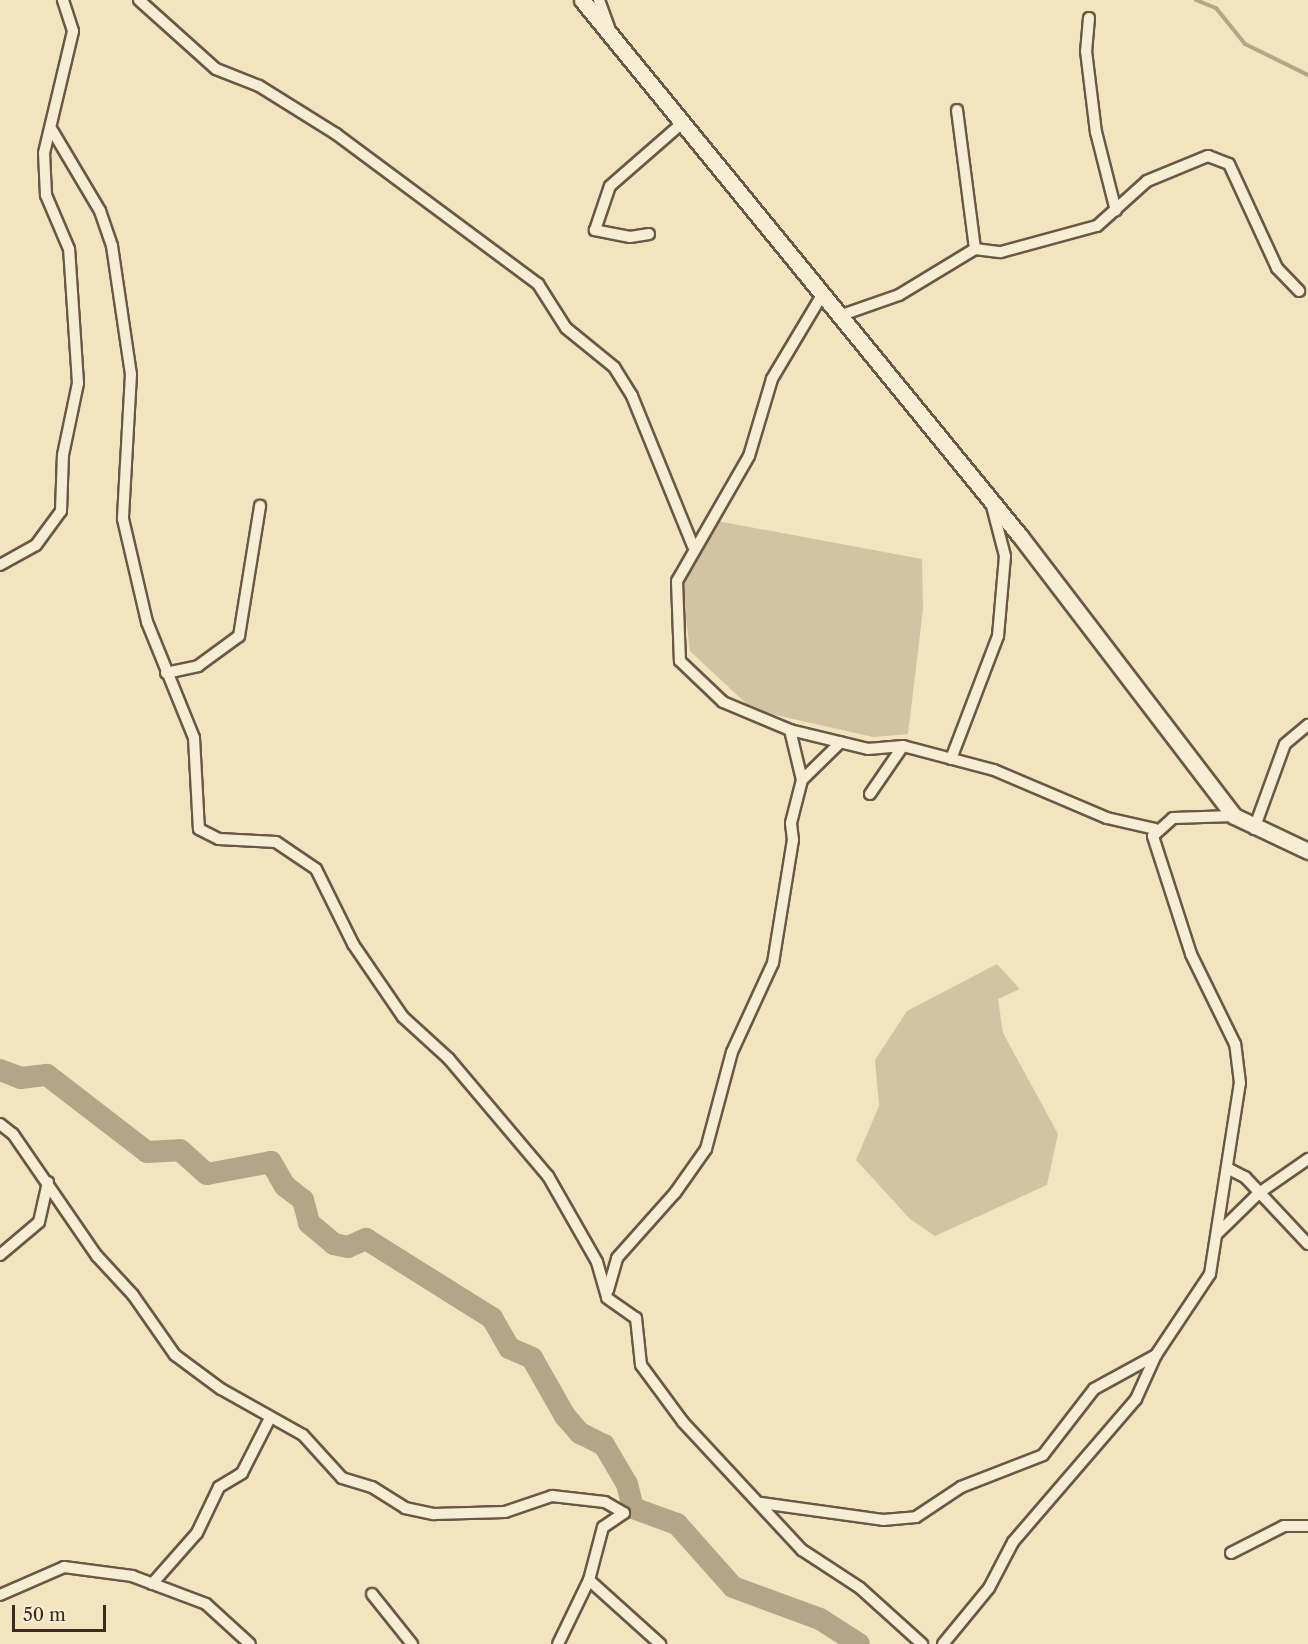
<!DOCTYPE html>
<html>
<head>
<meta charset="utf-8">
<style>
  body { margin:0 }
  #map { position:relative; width:1308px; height:1644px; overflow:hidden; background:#f1e4bf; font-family:"Libre Caslon Text",serif }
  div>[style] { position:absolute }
  .green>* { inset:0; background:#d2c4a3 }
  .stream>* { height:4px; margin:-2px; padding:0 2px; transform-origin:2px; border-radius:2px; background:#b4a588 }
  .river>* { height:22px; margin:-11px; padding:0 11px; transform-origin:11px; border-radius:11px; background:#b4a588 }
  .roads { filter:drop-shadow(2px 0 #6a5846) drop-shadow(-2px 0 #6a5846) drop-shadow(0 2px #6a5846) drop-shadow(0 -2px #6a5846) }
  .street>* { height:10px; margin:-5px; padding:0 5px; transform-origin:5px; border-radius:5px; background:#f6edd5 }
  .secondary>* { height:15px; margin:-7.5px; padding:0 7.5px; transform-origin:7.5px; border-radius:7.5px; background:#f6edd5 }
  span { translate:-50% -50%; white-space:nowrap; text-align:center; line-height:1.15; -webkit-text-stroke:4.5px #f6edd5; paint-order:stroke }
  .scale { position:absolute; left:12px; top:1605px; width:94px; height:27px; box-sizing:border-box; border:3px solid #3d2a1d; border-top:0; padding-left:8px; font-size:18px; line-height:21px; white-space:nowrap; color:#3d2a1d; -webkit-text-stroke:4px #f6edd5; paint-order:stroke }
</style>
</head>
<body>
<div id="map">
  <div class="green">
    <div style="clip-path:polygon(712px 520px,922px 559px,923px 609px,908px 734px,873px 737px,753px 710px,690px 651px,682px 585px)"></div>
    <div style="clip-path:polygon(997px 964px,1020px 989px,998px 999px,1003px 1033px,1058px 1134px,1047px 1185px,935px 1236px,910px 1219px,856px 1160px,879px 1106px,875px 1060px,907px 1011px)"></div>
  </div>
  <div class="stream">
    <div style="left:1196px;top:0;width:22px;rotate:22deg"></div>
    <div style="left:1216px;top:8px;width:46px;rotate:51.1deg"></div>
    <div style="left:1245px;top:44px;width:70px;rotate:26.2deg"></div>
  </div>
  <div class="river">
    <div style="left:0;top:1070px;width:22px;rotate:21deg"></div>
    <div style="left:21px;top:1078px;width:26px;rotate:-7deg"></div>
    <div style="left:47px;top:1075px;width:126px;rotate:37.6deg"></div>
    <div style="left:147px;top:1152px;width:33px;rotate:-3deg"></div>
    <div style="left:180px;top:1150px;width:36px;rotate:42deg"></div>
    <div style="left:207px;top:1174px;width:65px;rotate:-10.6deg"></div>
    <div style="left:271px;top:1162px;width:28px;rotate:60deg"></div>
    <div style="left:285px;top:1186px;width:23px;rotate:38deg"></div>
    <div style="left:303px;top:1200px;width:24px;rotate:75deg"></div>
    <div style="left:309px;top:1223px;width:33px;rotate:40deg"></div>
    <div style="left:334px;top:1244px;width:14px;rotate:12deg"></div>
    <div style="left:348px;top:1247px;width:20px;rotate:-24deg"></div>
    <div style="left:366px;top:1239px;width:149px;rotate:32.1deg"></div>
    <div style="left:492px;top:1318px;width:34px;rotate:60deg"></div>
    <div style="left:509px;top:1348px;width:25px;rotate:23deg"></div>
    <div style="left:532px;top:1358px;width:67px;rotate:60.4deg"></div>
    <div style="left:565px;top:1416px;width:23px;rotate:49deg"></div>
    <div style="left:580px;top:1433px;width:27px;rotate:27deg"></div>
    <div style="left:604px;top:1445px;width:45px;rotate:59.5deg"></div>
    <div style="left:627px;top:1484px;width:25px;rotate:76deg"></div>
    <div style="left:633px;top:1508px;width:47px;rotate:20deg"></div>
    <div style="left:677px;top:1524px;width:84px;rotate:48.4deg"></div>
    <div style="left:733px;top:1587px;width:93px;rotate:20.2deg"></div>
    <div style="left:820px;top:1619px;width:46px;rotate:32.7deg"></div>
  </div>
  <div class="roads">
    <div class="street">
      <div style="left:139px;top:0;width:103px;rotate:41.9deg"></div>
      <div style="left:216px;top:69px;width:46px;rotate:21.6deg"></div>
      <div style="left:259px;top:86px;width:91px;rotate:31.9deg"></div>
      <div style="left:336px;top:134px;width:252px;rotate:36.6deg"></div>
      <div style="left:538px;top:284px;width:52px;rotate:57.5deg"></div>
      <div style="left:566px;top:328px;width:62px;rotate:39.1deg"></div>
      <div style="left:614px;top:367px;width:34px;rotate:58deg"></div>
      <div style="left:632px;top:396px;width:162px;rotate:67.9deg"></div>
      <div style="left:599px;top:0;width:30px;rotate:70deg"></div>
      <div style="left:1089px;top:18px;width:33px;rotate:95deg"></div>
      <div style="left:1086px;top:51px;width:82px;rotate:83deg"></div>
      <div style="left:1096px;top:132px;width:81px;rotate:75.8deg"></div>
      <div style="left:957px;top:110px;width:140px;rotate:82.6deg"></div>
      <div style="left:52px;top:130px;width:94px;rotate:59.3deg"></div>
      <div style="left:100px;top:211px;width:37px;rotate:71deg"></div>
      <div style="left:112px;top:246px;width:129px;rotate:81.6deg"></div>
      <div style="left:131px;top:374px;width:145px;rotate:93.2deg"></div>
      <div style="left:123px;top:519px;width:106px;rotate:76.9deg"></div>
      <div style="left:147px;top:622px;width:125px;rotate:67.9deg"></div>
      <div style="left:194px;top:738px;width:91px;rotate:86.9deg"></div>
      <div style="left:199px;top:829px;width:22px;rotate:27deg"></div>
      <div style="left:219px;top:839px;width:57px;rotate:3deg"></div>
      <div style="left:276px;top:842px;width:48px;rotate:34deg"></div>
      <div style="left:316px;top:869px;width:84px;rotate:63.7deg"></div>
      <div style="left:353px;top:944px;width:88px;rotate:55.6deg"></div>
      <div style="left:403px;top:1017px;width:62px;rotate:42.4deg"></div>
      <div style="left:449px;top:1059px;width:153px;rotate:49.8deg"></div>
      <div style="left:548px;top:1176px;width:99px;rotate:60.3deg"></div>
      <div style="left:597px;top:1262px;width:37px;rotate:74deg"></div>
      <div style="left:607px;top:1298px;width:35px;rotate:35deg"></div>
      <div style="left:636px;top:1318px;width:47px;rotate:83.9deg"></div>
      <div style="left:641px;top:1365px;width:71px;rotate:53.6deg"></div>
      <div style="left:683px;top:1422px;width:175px;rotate:47.1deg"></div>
      <div style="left:802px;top:1550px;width:69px;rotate:33.2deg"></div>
      <div style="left:860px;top:1588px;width:84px;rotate:42.1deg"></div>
      <div style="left:649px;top:234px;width:19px;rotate:171deg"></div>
      <div style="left:630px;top:237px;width:36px;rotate:-169deg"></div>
      <div style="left:595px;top:230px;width:46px;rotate:-71.2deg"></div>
      <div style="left:610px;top:186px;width:94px;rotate:-41.1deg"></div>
      <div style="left:822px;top:295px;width:98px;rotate:120.8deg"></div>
      <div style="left:772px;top:379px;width:80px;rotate:106.6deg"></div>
      <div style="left:749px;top:456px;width:144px;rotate:119.9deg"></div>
      <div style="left:677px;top:581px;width:80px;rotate:87.9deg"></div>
      <div style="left:680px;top:661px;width:59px;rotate:43.6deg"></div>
      <div style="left:723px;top:702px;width:73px;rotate:22.7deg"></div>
      <div style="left:790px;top:730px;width:80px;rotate:13.7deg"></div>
      <div style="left:868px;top:749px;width:35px;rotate:-5deg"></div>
      <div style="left:903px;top:746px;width:94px;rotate:14.8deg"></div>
      <div style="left:994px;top:770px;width:123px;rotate:23deg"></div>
      <div style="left:1107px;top:818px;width:49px;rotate:12.9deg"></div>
      <div style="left:839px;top:316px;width:64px;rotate:-19.3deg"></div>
      <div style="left:899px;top:295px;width:89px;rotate:-31.2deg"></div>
      <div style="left:975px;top:249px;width:26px;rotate:7deg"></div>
      <div style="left:1001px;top:252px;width:99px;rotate:-15.2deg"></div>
      <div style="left:1097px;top:226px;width:67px;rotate:-42deg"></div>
      <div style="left:1147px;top:181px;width:66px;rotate:-22.3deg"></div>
      <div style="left:1208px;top:156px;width:22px;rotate:21deg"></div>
      <div style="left:1229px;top:164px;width:115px;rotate:65.2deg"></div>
      <div style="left:1277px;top:268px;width:32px;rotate:46deg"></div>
      <div style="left:0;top:565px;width:41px;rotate:-29.1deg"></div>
      <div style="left:36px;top:545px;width:42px;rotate:-53.7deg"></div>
      <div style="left:61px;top:511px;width:56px;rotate:-88deg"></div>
      <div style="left:63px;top:455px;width:74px;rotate:-78.2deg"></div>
      <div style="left:78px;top:383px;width:134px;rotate:-93.8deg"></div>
      <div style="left:69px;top:249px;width:59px;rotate:-113.1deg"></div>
      <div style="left:46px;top:195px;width:42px;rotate:-92.7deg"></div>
      <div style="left:44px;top:153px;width:125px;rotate:-76.6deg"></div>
      <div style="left:73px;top:31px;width:33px;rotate:-108deg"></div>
      <div style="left:166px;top:673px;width:33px;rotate:-12deg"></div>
      <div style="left:198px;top:666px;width:51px;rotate:-36.2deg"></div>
      <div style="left:239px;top:636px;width:132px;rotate:-80.8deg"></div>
      <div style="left:790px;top:730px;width:51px;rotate:76.5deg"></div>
      <div style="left:951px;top:759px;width:132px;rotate:-69.1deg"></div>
      <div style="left:998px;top:636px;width:80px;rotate:-85deg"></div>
      <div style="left:1005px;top:556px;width:52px;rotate:-104.6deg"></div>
      <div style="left:870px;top:794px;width:58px;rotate:-55.5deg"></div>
      <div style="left:1254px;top:829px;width:90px;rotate:-70deg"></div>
      <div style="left:1285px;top:744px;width:30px;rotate:-40deg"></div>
      <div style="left:0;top:1124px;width:16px;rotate:38deg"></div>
      <div style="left:13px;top:1134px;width:148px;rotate:55.5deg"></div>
      <div style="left:97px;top:1256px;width:53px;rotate:47.3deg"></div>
      <div style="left:133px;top:1295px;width:73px;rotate:55deg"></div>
      <div style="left:175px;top:1355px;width:57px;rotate:36.5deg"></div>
      <div style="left:221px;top:1389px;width:94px;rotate:29.3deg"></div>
      <div style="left:303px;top:1435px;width:58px;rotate:47.8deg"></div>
      <div style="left:342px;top:1478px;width:31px;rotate:17deg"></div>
      <div style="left:372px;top:1487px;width:39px;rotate:32deg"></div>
      <div style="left:405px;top:1508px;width:30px;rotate:12deg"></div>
      <div style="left:434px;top:1514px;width:71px;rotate:-1.6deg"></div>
      <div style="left:505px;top:1512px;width:50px;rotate:-18.8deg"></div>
      <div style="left:552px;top:1496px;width:53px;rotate:6.5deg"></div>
      <div style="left:605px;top:1502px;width:22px;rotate:30deg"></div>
      <div style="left:624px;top:1513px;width:25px;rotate:146deg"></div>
      <div style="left:603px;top:1527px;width:55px;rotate:104.8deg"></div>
      <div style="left:589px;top:1580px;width:71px;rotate:115.8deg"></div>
      <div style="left:1229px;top:1169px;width:18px;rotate:27deg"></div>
      <div style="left:1245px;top:1177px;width:92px;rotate:46.8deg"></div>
      <div style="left:1218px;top:1233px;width:57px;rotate:-44.3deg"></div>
      <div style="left:1259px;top:1193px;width:60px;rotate:-34.8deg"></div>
      <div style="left:0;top:1255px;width:51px;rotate:-40.2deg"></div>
      <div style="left:39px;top:1222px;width:41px;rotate:-77.3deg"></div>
      <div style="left:608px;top:1290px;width:33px;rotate:-74deg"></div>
      <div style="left:617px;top:1258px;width:87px;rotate:-48.3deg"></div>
      <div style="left:675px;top:1193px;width:54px;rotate:-54.8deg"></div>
      <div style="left:706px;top:1149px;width:100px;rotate:-75deg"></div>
      <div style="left:732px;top:1052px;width:98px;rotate:-65.3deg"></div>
      <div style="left:773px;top:963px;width:125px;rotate:-80.8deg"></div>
      <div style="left:793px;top:840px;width:17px;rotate:-97deg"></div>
      <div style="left:791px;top:823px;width:44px;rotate:-75.7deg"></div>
      <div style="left:802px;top:780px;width:54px;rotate:-44.3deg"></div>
      <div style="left:761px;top:1503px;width:123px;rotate:7.9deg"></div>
      <div style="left:883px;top:1520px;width:33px;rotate:-5deg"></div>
      <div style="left:916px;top:1517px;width:54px;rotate:-33.7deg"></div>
      <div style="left:961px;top:1487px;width:88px;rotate:-21.3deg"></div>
      <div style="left:1043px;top:1455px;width:83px;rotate:-52.3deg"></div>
      <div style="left:1094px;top:1389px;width:71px;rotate:-28.7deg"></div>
      <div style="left:1156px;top:1355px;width:97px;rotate:-56.3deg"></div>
      <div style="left:1210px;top:1274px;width:193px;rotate:-81.1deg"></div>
      <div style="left:1240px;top:1083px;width:39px;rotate:-97deg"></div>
      <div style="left:1235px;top:1044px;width:100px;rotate:-116.1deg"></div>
      <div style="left:1191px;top:954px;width:124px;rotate:-107.9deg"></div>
      <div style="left:1153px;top:836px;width:27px;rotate:-42deg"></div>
      <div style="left:1173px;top:818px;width:61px;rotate:-1.9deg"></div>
      <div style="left:1231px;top:1553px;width:59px;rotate:-27deg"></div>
      <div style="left:1284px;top:1526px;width:24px"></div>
      <div style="left:589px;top:1580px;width:96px;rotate:42deg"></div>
      <div style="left:152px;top:1584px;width:68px;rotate:-48.6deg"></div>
      <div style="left:197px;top:1533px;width:51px;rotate:-64.4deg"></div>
      <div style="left:219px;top:1487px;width:27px;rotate:-31deg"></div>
      <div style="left:242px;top:1473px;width:62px;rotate:-63deg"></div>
      <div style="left:372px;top:1594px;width:64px;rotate:51.3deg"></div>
      <div style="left:0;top:1595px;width:70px;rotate:-23.6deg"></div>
      <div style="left:64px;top:1567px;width:69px;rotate:7.5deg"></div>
      <div style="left:132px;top:1576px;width:79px;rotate:20.7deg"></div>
      <div style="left:206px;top:1604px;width:59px;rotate:42.3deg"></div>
      <div style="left:943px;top:1644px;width:72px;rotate:-50.6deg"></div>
      <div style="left:989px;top:1588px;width:52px;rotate:-62.4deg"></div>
      <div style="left:1013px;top:1542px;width:189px;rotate:-49.3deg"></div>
      <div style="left:1136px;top:1399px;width:48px;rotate:-65.6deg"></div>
    </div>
    <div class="secondary">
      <div style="left:582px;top:0;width:692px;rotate:50.75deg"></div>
      <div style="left:1020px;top:536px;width:352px;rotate:52.6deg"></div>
      <div style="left:1234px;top:816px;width:82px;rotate:25.3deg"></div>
    </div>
  </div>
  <div class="scale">50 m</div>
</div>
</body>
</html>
